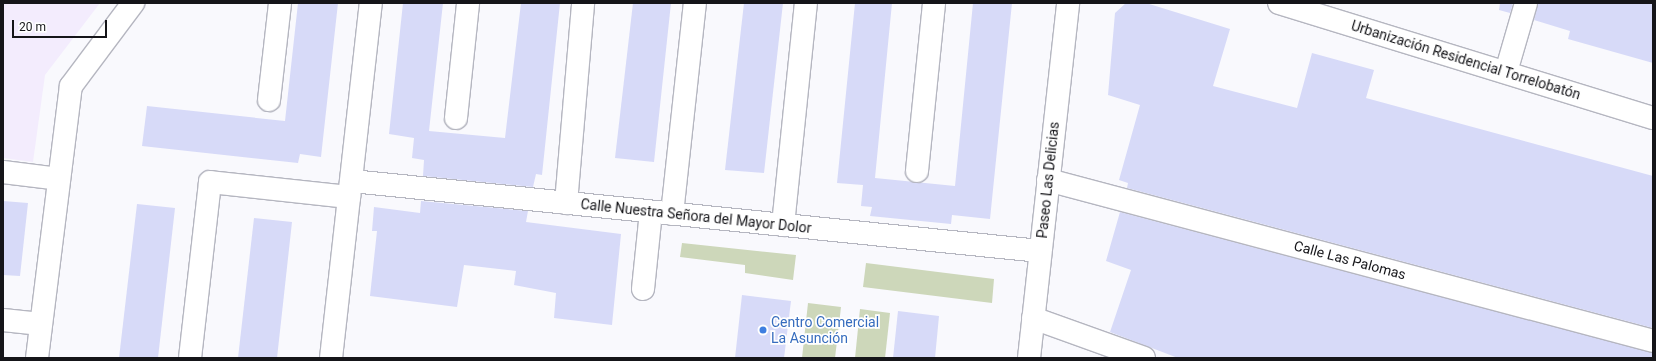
<!DOCTYPE html>
<html>
<head>
<meta charset="utf-8">
<style>
  body { margin:0 }
  #map { position:relative; width:1656px; height:361px; overflow:hidden; background:#f9f9fd; font-family:Roboto,sans-serif }
  div>[style] { position:absolute }
  .education>* { inset:0; background:#f3ecfd }
  .green>* { inset:0; background:#cdd7ba }
  .building>* { inset:0; background:#d7daf8 }
  .roads { filter:drop-shadow(1px 0 #b5b6c0) drop-shadow(-1px 0 #b5b6c0) drop-shadow(0 1px #b5b6c0) drop-shadow(0 -1px #b5b6c0) }
  .minor>* { height:22px; margin:-11px; padding:0 11px; transform-origin:11px; border-radius:11px; background:#fff }
  .dots>* { width:11px; height:11px; translate:-50% -50%; box-sizing:border-box; border:2px solid #fff; border-radius:50% }
  span { translate:-50% -50%; white-space:nowrap; text-align:center; line-height:1.15; -webkit-text-stroke:3.5px #fff; paint-order:stroke }
  .street-label { font-size:14px; color:#151519 }
  .shop-label { font-size:14px; color:#366cbe }
  .left { translate:0 -50%; text-align:left }
  .frame { position:absolute; inset:0; border:4px solid #151519; pointer-events:none }
  .scale { position:absolute; left:12px; top:20px; width:95px; height:18px; box-sizing:border-box; border:2px solid #151519; border-top:0; padding-left:5px; font-size:12px; line-height:14px; white-space:nowrap; color:#151519; -webkit-text-stroke:3px #fff; paint-order:stroke }
</style>
</head>
<body>
<div id="map">
  <div class="education">
    <div style="clip-path:polygon(3px 3px,100px 3px,45px 75px,33px 162px,3px 158px)"></div>
  </div>
  <div class="green">
    <div style="clip-path:polygon(682px 243px,796px 255px,793px 280px,745px 273px,745px 265px,680px 257px)"></div>
    <div style="clip-path:polygon(866px 263px,994px 279px,992px 303px,863px 287px)"></div>
    <div style="clip-path:polygon(808px 303px,841px 307px,835px 358px,802px 358px)"></div>
    <div style="clip-path:polygon(860px 309px,890px 313px,885px 358px,855px 358px)"></div>
  </div>
  <div class="building">
    <div style="clip-path:polygon(298px 3px,338px 3px,321px 157px,300px 154px,298px 163px,142px 146px,147px 106px,285px 121px)"></div>
    <div style="clip-path:polygon(403px 3px,443px 3px,429px 131px,505px 138px,521px 3px,560px 3px,542px 175px,536px 174px,533px 187px,423px 176px,424px 160px,412px 158px,414px 138px,389px 134px)"></div>
    <div style="clip-path:polygon(633px 3px,671px 3px,654px 162px,615px 158px)"></div>
    <div style="clip-path:polygon(744px 3px,783px 3px,764px 173px,725px 170px)"></div>
    <div style="clip-path:polygon(855px 3px,892px 3px,875px 178px,955px 186px,973px 3px,1012px 3px,990px 219px,952px 215px,951px 224px,870px 216px,872px 207px,861px 206px,863px 185px,837px 183px)"></div>
    <div style="clip-path:polygon(1126px 3px,1146px 3px,1230px 29px,1213px 86px,1297px 108px,1312px 53px,1374px 70px,1366px 98px,1653px 176px,1653px 328px,1127px 188px,1128px 183px,1119px 180px,1140px 105px,1108px 95px,1115px 13px)"></div>
    <div style="clip-path:polygon(1500px 3px,1513px 3px,1510px 13px,1499px 10px)"></div>
    <div style="clip-path:polygon(1538px 3px,1653px 3px,1653px 63px,1568px 39px,1570px 31px,1534px 20px)"></div>
    <div style="clip-path:polygon(3px 201px,28px 203px,20px 276px,3px 275px)"></div>
    <div style="clip-path:polygon(421px 201px,528px 211px,526px 222px,621px 234px,612px 325px,554px 318px,556px 293px,514px 285px,516px 271px,464px 265px,457px 307px,370px 296px,377px 231px,372px 231px,374px 207px,420px 213px)"></div>
    <div style="clip-path:polygon(137px 204px,175px 208px,158px 358px,119px 358px)"></div>
    <div style="clip-path:polygon(1120px 212px,1653px 353px,1653px 358px,1178px 358px,1110px 332px,1131px 270px,1106px 261px)"></div>
    <div style="clip-path:polygon(254px 218px,292px 222px,277px 358px,238px 358px)"></div>
    <div style="clip-path:polygon(742px 295px,791px 301px,784px 358px,735px 358px)"></div>
    <div style="clip-path:polygon(898px 311px,939px 316px,935px 358px,893px 358px)"></div>
  </div>
  <div class="roads">
    <div class="minor">
      <div style="left:1279px;top:3px;width:391px;rotate:17.1deg"></div>
      <div style="left:1506px;top:72px;width:72px;rotate:-73.8deg"></div>
      <div style="left:269px;top:100px;width:98px;rotate:-83.5deg"></div>
      <div style="left:456px;top:118px;width:116px;rotate:-84deg"></div>
      <div style="left:917px;top:171px;width:169px;rotate:-84.2deg"></div>
      <div style="left:3px;top:172px;width:56px;rotate:7.1deg"></div>
      <div style="left:1048px;top:180px;width:626px;rotate:14.9deg"></div>
      <div style="left:352px;top:181px;width:692px;rotate:5.81deg"></div>
      <div style="left:566px;top:203px;width:201px;rotate:-85.1deg"></div>
      <div style="left:672px;top:214px;width:212px;rotate:-83.8deg"></div>
      <div style="left:783px;top:225px;width:223px;rotate:-84.1deg"></div>
      <div style="left:643px;top:289px;width:77px;rotate:-84.1deg"></div>
      <div style="left:1033px;top:318px;width:118px;rotate:19.8deg"></div>
      <div style="left:3px;top:320px;width:38px;rotate:6deg"></div>
      <div style="left:37px;top:358px;width:274px;rotate:-82.9deg"></div>
      <div style="left:71px;top:86px;width:104px;rotate:-53.2deg"></div>
      <div style="left:190px;top:358px;width:177px;rotate:-83.5deg"></div>
      <div style="left:210px;top:182px;width:140px;rotate:6.2deg"></div>
      <div style="left:331px;top:358px;width:357px;rotate:-83.6deg"></div>
      <div style="left:1029px;top:358px;width:357px;rotate:-83.7deg"></div>
    </div>
  </div>
  <div class="dots">
    <div style="left:763px;top:330px;background:#3f7fe0"></div>
  </div>
  <div class="street-label">
    <span style="left:1466px;top:60px;rotate:17deg">Urbanización Residencial Torrelobatón</span>
    <span style="left:1048px;top:180px;rotate:-84deg">Paseo Las Delicias</span>
    <span style="left:696px;top:216px;rotate:6deg">Calle Nuestra Señora del Mayor Dolor</span>
    <span style="left:1350px;top:260px;rotate:15deg">Calle Las Palomas</span>
  </div>
  <div class="shop-label">
    <span class="left" style="left:771px;top:330px">Centro Comercial<br>La Asunción</span>
  </div>
  <div class="frame"></div>
  <div class="scale">20 m</div>
</div>
</body>
</html>
